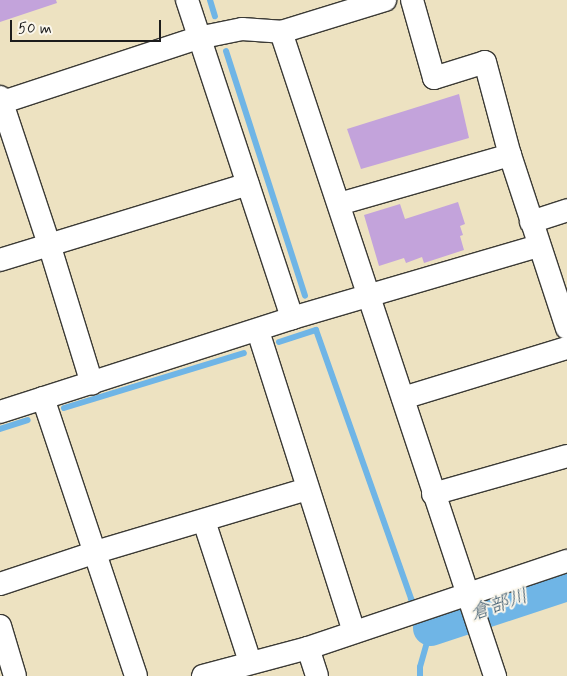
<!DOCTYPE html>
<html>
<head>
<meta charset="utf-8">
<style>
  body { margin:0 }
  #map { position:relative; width:567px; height:676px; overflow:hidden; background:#ede2c1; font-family:Mynerve,"Klee One",sans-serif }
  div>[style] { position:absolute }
  .stream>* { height:6px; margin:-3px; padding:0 3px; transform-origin:3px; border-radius:3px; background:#6fb5e6 }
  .river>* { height:36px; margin:-18px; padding:0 18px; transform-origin:18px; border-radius:18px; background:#6fb5e6 }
  .building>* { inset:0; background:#c3a3db }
  .roads { filter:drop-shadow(1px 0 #3b3a35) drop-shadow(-1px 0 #3b3a35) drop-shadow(0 1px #3b3a35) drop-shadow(0 -1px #3b3a35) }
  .minor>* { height:22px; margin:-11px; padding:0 11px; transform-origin:11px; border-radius:11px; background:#fff }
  span { translate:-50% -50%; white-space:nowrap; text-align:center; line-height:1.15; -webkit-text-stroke:4px #fbf7ec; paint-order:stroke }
  .water-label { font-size:20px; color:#3d596d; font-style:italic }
  .scale { position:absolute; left:10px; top:20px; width:151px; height:22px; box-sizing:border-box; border:2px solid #1c1c1c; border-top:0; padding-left:6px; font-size:15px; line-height:18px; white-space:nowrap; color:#1c1c1c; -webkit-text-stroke:4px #fbf7ec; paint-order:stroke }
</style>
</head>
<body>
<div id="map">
  <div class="stream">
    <div style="left:210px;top:0;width:17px;rotate:73deg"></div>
    <div style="left:226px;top:51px;width:257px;rotate:72.1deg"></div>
    <div style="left:279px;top:342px;width:39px;rotate:-18deg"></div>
    <div style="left:316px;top:330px;width:285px;rotate:70.5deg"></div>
    <div style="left:411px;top:599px;width:9px;rotate:54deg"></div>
    <div style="left:64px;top:408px;width:188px;rotate:-17deg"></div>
    <div style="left:0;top:429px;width:29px;rotate:-18deg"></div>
    <div style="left:420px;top:676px;width:9px;rotate:-90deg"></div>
    <div style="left:420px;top:667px;width:41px;rotate:-74.2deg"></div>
    <div style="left:431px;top:628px;width:16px;rotate:-125deg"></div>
  </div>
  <div class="river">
    <div style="left:431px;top:628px;width:143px;rotate:-18.3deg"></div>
  </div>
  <div class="building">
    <div style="clip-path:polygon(0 0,56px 0,57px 3px,0 22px)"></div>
    <div style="clip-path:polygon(459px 94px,469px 138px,361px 169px,347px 129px)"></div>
    <div style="clip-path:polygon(458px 202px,465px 224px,460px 226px,463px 235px,460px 236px,464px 250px,424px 263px,422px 257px,406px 263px,404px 258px,379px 266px,364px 215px,400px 204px,405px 219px)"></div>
  </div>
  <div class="roads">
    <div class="minor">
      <div style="left:187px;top:0;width:335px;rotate:71.7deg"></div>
      <div style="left:412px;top:0;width:81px;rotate:74.2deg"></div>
      <div style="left:434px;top:78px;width:53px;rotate:-17.4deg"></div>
      <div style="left:485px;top:62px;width:96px;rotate:75deg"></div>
      <div style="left:510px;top:155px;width:182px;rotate:71.8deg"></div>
      <div style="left:281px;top:32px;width:109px;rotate:-17.1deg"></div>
      <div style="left:0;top:97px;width:155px;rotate:71.6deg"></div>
      <div style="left:49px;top:244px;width:146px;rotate:72.9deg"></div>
      <div style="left:0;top:103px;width:208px;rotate:-18.2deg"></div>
      <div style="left:198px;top:38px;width:45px;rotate:-11.6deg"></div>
      <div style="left:242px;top:29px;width:39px;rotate:4deg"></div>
      <div style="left:281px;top:32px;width:679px;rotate:71.62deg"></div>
      <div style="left:339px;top:204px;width:178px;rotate:-16deg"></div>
      <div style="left:531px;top:222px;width:38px;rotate:-18deg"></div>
      <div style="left:0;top:260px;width:259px;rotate:-17deg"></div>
      <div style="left:258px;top:331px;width:316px;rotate:72.3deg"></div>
      <div style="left:43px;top:398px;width:293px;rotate:71.5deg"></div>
      <div style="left:403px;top:398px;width:171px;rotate:-17deg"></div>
      <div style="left:0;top:412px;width:307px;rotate:-17.8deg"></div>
      <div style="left:292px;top:318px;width:257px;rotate:-16.3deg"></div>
      <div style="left:433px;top:494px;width:139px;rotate:-15.8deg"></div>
      <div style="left:204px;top:521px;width:148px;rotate:71.9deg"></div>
      <div style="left:0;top:584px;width:101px;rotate:-18.4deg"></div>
      <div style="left:96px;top:552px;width:220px;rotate:-16.6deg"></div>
      <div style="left:0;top:626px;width:52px;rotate:73.3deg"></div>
      <div style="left:308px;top:648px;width:29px;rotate:72deg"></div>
      <div style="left:203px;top:676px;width:109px;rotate:-14.9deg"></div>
      <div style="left:308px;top:648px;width:273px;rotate:-18.6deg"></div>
    </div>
  </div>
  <div class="water-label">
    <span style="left:499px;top:605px;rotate:-19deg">倉部川</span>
  </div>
  <div class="scale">50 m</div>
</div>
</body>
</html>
